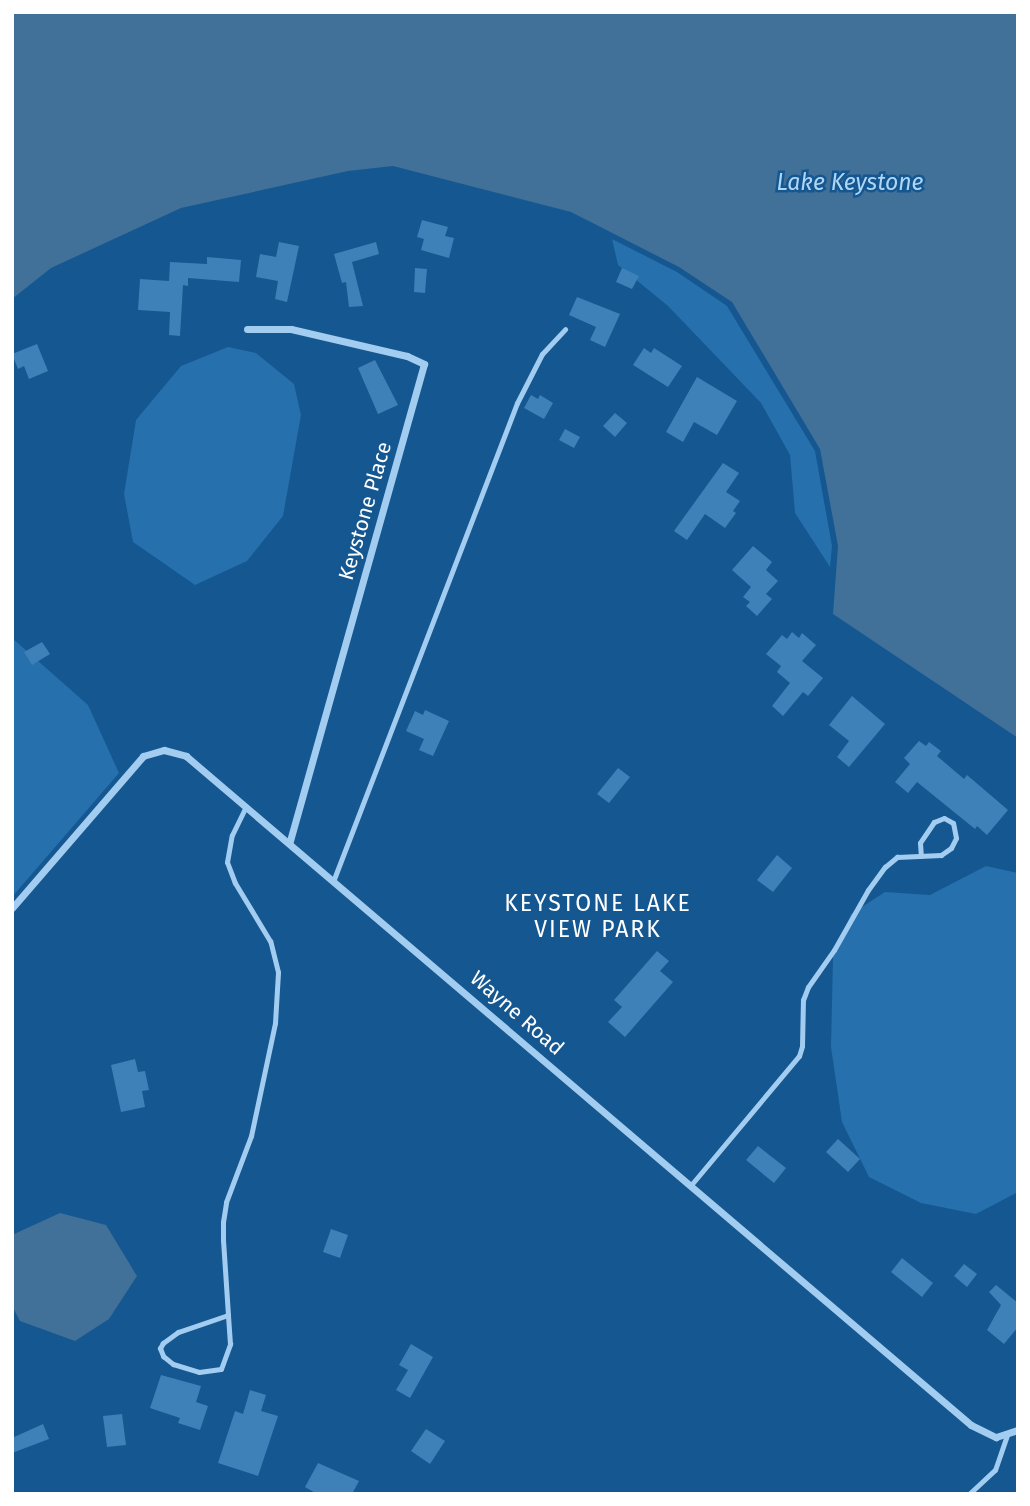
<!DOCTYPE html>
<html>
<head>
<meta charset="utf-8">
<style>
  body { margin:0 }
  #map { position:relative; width:1030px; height:1506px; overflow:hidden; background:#155790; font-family:"Fira Sans",sans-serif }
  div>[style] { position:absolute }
  .green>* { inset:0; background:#2570ad }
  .water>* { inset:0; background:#417099 }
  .building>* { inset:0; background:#3e81b9 }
  .lane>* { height:5px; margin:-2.5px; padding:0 2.5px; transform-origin:2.5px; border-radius:2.5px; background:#a2cdf0 }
  .street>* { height:7px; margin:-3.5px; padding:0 3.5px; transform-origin:3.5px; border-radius:3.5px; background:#a2cdf0 }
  span { translate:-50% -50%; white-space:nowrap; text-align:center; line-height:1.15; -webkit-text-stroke:5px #155790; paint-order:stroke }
  .street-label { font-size:21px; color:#fff }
  .water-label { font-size:23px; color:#aed7f7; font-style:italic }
  .neighbourhood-label { font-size:23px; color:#fff; letter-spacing:2px }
  .frame { position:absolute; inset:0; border:14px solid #fff; pointer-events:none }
</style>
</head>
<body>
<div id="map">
  <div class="green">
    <div style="clip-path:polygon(612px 239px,677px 272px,727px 306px,815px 451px,832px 546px,830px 567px,795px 513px,790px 455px,761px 403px,668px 306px,618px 265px)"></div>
    <div style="clip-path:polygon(228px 347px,256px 353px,294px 384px,301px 415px,283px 516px,247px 561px,195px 585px,133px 542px,124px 494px,136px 420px,181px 366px)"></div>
    <div style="clip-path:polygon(12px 638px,88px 705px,119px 773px,12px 897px)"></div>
    <div style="clip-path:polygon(986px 866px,1018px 873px,1018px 1192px,976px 1214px,921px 1203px,869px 1177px,842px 1122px,831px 1047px,833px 956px,851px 914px,885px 892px,930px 895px)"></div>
  </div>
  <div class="water">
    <div style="clip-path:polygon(12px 12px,1018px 12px,1018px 738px,833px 614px,838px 546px,820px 449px,732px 302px,679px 267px,571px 212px,393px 166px,348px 171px,181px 208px,51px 268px,12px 299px)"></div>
    <div style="clip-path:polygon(60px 1213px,106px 1225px,137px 1276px,109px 1319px,75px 1341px,20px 1321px,12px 1306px,12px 1235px)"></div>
  </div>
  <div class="building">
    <div style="clip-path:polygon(422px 220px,448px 227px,445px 236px,454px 238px,449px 258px,421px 250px,424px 239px,417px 237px)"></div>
    <div style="clip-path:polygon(279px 242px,299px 246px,287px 302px,275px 299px,278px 281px,256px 277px,260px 254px,276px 257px)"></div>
    <div style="clip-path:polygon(376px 242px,379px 254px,352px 262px,363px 306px,349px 307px,346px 282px,342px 283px,334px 254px)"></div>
    <div style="clip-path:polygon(207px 257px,241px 260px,239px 282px,188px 278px,188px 286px,183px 285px,180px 336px,169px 335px,170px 312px,138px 310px,140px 279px,169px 281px,170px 262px,207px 264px)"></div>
    <div style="clip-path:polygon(415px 268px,427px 269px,425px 293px,414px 292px)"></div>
    <div style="clip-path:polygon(622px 268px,639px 276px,632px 289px,616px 282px)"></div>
    <div style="clip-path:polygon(577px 297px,620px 314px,605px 347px,590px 340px,596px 327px,569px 315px)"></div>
    <div style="clip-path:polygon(37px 344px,48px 371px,29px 379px,24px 366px,18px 369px,12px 354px)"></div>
    <div style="clip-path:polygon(644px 348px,651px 353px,654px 348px,682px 366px,668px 387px,633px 365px)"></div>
    <div style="clip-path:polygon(375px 360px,398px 405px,378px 414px,358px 368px)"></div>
    <div style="clip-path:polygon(697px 377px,737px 401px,717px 435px,694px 422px,683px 442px,666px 432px)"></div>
    <div style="clip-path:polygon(531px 395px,538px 399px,540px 395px,553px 403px,544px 419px,524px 408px)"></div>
    <div style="clip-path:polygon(615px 413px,627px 423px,615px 437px,603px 426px)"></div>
    <div style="clip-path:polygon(565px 429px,580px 437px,574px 448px,559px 440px)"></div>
    <div style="clip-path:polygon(723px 463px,739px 473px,726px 492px,740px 501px,733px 511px,736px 513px,725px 528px,705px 514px,687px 540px,674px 531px)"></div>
    <div style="clip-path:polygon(753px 546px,772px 562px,766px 570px,778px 581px,766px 594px,772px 599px,757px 616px,746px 606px,750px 602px,743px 597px,751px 587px,732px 570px)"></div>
    <div style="clip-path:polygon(792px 632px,799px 638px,802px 633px,816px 645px,802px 661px,823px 678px,808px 696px,803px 692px,783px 716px,772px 706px,790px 683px,777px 672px,781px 666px,766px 654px,782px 635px,787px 639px)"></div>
    <div style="clip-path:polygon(42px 642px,50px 654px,32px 665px,24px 652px)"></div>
    <div style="clip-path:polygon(852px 696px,885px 724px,849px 767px,837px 757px,849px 741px,829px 725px)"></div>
    <div style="clip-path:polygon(425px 710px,449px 721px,433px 756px,419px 750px,424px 739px,406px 731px,415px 711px,423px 715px)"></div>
    <div style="clip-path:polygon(919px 741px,926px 746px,929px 742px,941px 751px,937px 756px,964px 779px,967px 775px,1008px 810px,987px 835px,977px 826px,975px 829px,917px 782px,908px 793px,895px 782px,910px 764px,904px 758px)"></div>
    <div style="clip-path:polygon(618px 768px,630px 777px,609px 803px,597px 794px)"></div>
    <div style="clip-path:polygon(777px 855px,792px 868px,773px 892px,757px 880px)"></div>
    <div style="clip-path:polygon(657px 951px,669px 961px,660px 971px,673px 982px,625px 1037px,608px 1022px,622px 1007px,614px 1000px)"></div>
    <div style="clip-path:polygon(135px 1059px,138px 1072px,145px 1071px,149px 1090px,142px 1091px,145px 1107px,121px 1112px,111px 1065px)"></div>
    <div style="clip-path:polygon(838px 1139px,860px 1159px,848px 1172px,826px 1152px)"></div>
    <div style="clip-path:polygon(758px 1146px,786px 1168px,774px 1183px,746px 1160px)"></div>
    <div style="clip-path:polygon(331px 1229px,348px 1235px,340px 1258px,323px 1252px)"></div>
    <div style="clip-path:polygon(902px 1258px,933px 1283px,922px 1297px,891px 1272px)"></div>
    <div style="clip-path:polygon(964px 1264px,977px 1274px,967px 1287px,954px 1276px)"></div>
    <div style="clip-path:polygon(996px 1285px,1018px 1303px,1018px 1327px,1004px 1344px,987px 1330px,1001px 1305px,989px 1292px)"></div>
    <div style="clip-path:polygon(411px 1344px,433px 1357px,410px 1398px,396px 1390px,408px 1370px,399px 1365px)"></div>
    <div style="clip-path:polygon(161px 1375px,201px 1386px,196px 1402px,208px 1406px,200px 1430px,178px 1423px,180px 1418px,150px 1408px)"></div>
    <div style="clip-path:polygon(250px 1390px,266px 1395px,261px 1411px,278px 1416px,258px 1476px,218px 1463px,235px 1411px,243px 1414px)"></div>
    <div style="clip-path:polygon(122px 1414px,126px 1445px,107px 1447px,103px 1416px)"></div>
    <div style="clip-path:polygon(43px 1424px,49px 1439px,12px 1453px,12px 1438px)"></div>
    <div style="clip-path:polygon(426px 1429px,445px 1441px,430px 1464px,411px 1451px)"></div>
    <div style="clip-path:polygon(318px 1463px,359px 1481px,352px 1494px,317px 1494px,305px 1487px)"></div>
  </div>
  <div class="lane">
    <div style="left:334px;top:879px;width:510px;rotate:-68.97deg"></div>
    <div style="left:517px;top:403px;width:55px;rotate:-63deg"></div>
    <div style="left:542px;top:354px;width:34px;rotate:-47deg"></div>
    <div style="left:691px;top:1185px;width:168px;rotate:-50.1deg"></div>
    <div style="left:799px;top:1056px;width:10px;rotate:-73deg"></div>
    <div style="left:802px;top:1046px;width:46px;rotate:-88.8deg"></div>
    <div style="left:803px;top:1000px;width:14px;rotate:-69deg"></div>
    <div style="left:808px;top:987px;width:45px;rotate:-54.9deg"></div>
    <div style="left:834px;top:950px;width:69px;rotate:-60.5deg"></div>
    <div style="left:868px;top:890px;width:29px;rotate:-54deg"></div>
    <div style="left:885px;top:867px;width:16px;rotate:-40deg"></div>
    <div style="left:897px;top:857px;width:44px;rotate:-2.6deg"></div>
    <div style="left:941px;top:855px;width:12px;rotate:-35deg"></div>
    <div style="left:951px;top:848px;width:11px;rotate:-63deg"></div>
    <div style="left:956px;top:838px;width:15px;rotate:-101deg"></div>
    <div style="left:953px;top:823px;width:10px;rotate:-151deg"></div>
    <div style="left:944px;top:818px;width:11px;rotate:158deg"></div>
    <div style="left:934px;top:822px;width:25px;rotate:124deg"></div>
    <div style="left:920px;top:843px;width:13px;rotate:86deg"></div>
    <div style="left:228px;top:1315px;width:53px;rotate:161.2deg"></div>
    <div style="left:178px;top:1332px;width:19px;rotate:144deg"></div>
    <div style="left:163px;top:1343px;width:6px;rotate:121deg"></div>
    <div style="left:160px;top:1348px;width:9px;rotate:69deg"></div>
    <div style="left:163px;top:1356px;width:13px;rotate:39deg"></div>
    <div style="left:173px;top:1364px;width:27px;rotate:17deg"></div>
    <div style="left:199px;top:1372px;width:22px;rotate:-8deg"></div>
    <div style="left:221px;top:1369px;width:27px;rotate:-70deg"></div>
    <div style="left:230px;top:1344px;width:29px;rotate:-94deg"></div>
    <div style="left:228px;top:1315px;width:75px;rotate:-93.8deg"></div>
    <div style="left:223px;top:1240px;width:18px;rotate:-90deg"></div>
    <div style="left:223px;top:1222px;width:20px;rotate:-81deg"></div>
    <div style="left:226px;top:1202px;width:71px;rotate:-69.3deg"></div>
    <div style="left:251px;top:1136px;width:116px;rotate:-78deg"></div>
    <div style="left:275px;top:1023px;width:51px;rotate:-86.6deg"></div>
    <div style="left:278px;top:972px;width:32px;rotate:-104deg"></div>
    <div style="left:270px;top:941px;width:68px;rotate:-121.1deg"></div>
    <div style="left:235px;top:883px;width:22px;rotate:-111deg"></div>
    <div style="left:227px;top:862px;width:27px;rotate:-80deg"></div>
    <div style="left:232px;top:835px;width:32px;rotate:-64deg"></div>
    <div style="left:969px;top:1494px;width:35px;rotate:-43deg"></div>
    <div style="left:995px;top:1470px;width:39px;rotate:-71deg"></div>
  </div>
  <div class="street">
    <div style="left:247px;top:329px;width:44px"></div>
    <div style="left:291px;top:329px;width:119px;rotate:13.1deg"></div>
    <div style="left:407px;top:356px;width:19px;rotate:25deg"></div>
    <div style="left:424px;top:364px;width:496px;rotate:105.7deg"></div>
    <div style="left:12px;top:908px;width:201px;rotate:-49.2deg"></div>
    <div style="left:143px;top:756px;width:22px;rotate:-16deg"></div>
    <div style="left:164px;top:750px;width:23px;rotate:15deg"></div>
    <div style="left:186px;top:756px;width:1031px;rotate:40.44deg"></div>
    <div style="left:971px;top:1425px;width:28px;rotate:26deg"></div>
    <div style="left:996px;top:1437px;width:23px;rotate:-18deg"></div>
  </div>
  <div class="street-label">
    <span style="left:365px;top:511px;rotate:-74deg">Keystone Place</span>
    <span style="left:517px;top:1013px;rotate:41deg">Wayne Road</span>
  </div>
  <div class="water-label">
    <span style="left:850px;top:182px">Lake Keystone</span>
  </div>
  <div class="neighbourhood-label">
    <span style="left:598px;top:916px">KEYSTONE LAKE<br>VIEW PARK</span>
  </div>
  <div class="frame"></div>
</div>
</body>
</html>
